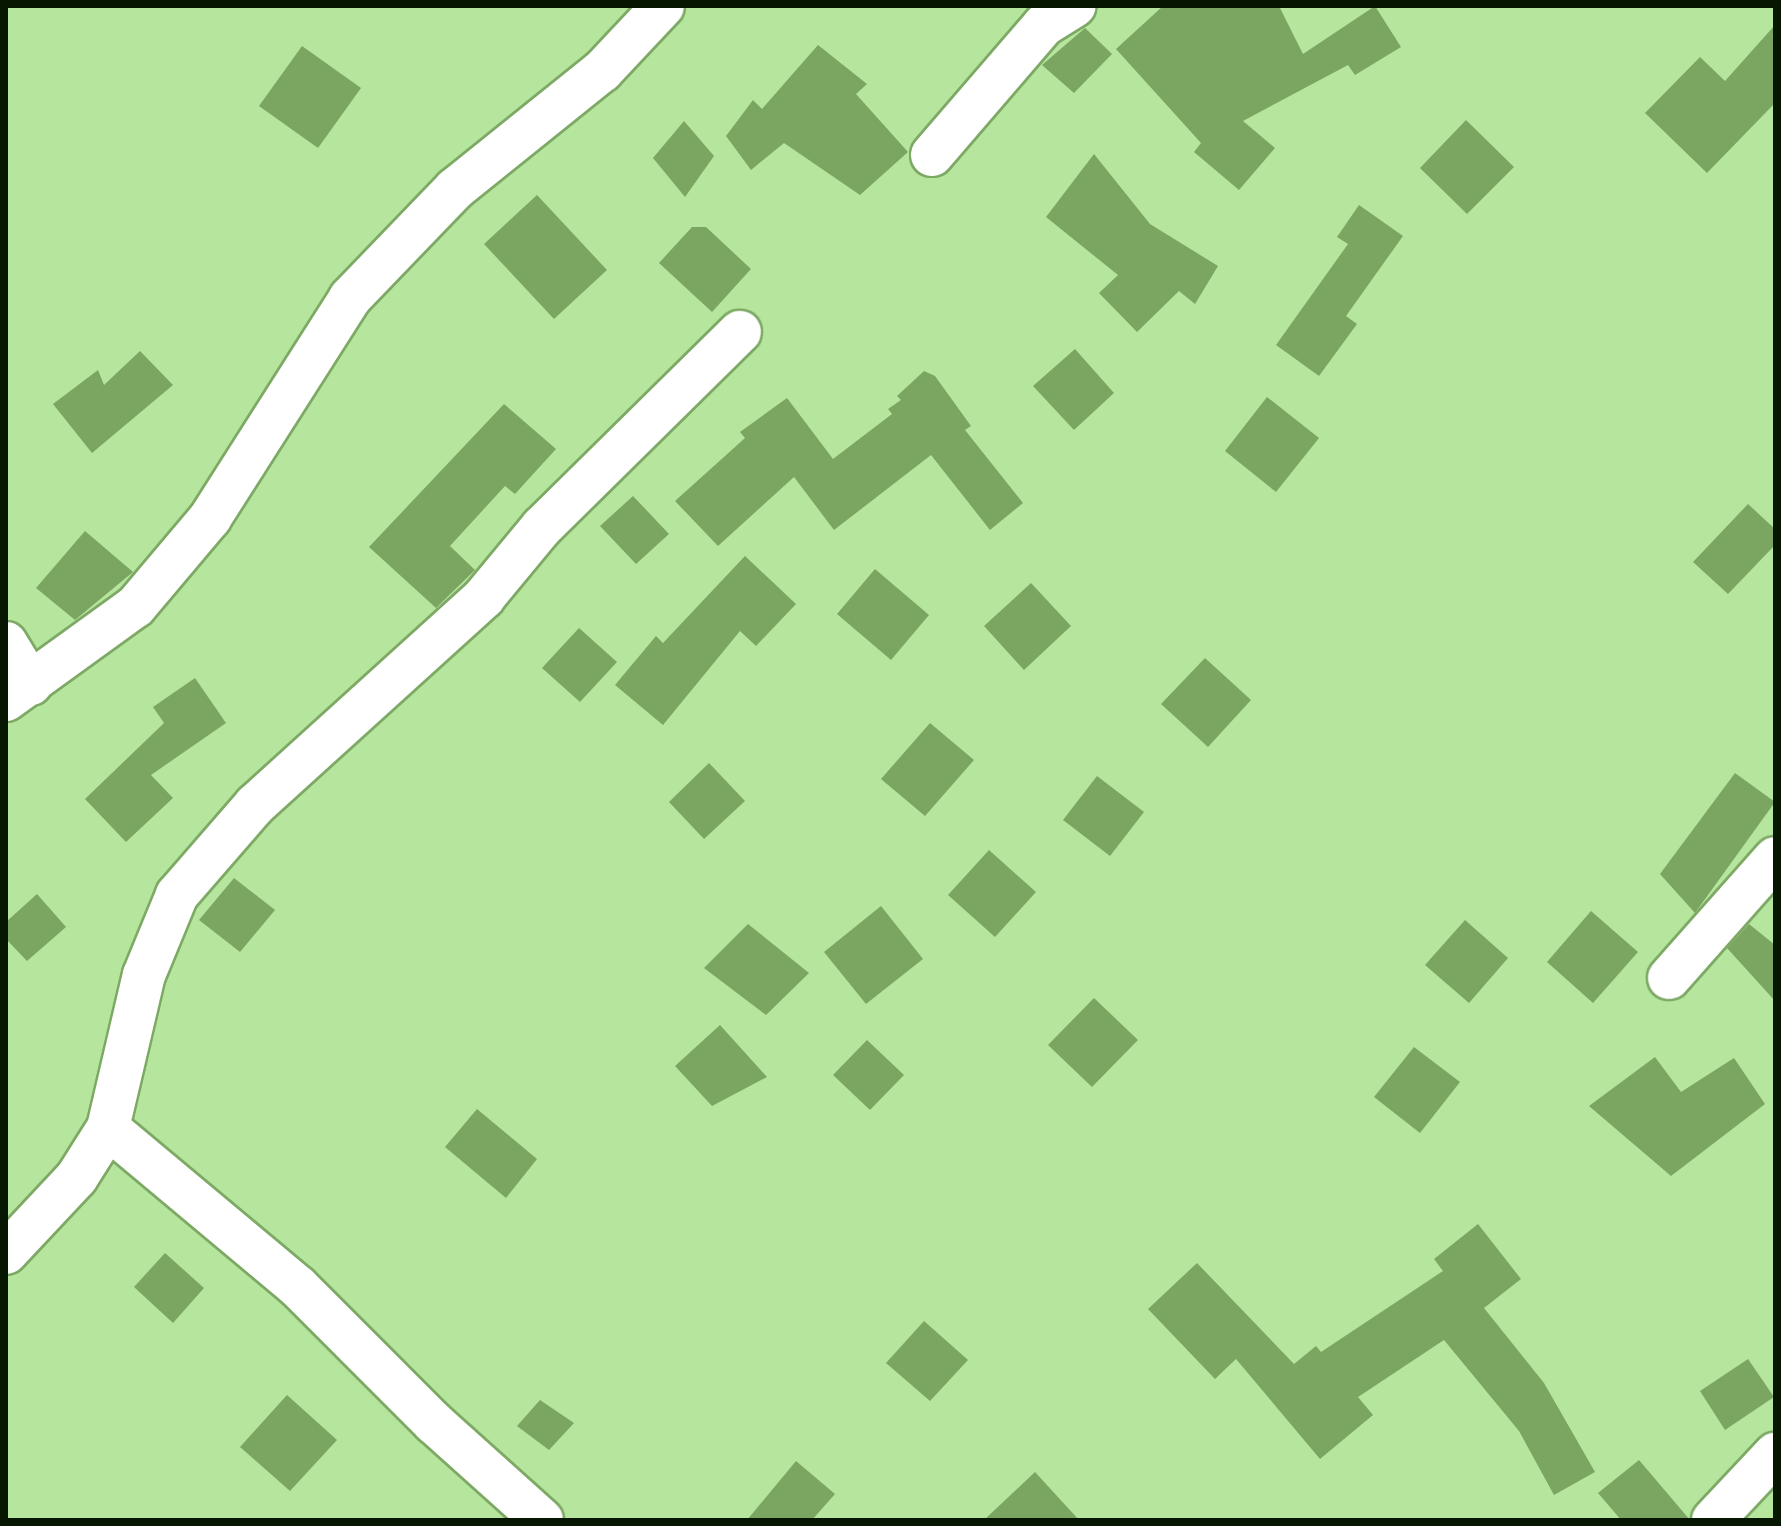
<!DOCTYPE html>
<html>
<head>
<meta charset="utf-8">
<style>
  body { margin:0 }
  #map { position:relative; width:1781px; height:1526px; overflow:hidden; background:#b6e59e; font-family:"PT Sans",sans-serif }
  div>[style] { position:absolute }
  .building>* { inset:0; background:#7aa662 }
  .roads { filter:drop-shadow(2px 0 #7da965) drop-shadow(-2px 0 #7da965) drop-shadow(0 2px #7da965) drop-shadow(0 -2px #7da965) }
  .street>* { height:42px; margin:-21px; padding:0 21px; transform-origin:21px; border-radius:21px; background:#fff }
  span { translate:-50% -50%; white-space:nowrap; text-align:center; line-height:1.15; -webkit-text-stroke:6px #c3f2aa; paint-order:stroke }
  .frame { position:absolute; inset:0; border:8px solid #061600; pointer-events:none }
</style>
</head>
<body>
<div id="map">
  <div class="building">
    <div style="clip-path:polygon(1163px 6px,1279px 6px,1303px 54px,1375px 6px,1401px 47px,1355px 75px,1348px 65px,1243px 121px,1275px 148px,1239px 190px,1194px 152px,1201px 143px,1116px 49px)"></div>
    <div style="clip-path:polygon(1775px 25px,1775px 103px,1707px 173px,1645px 113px,1700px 57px,1725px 81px)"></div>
    <div style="clip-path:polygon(1085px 28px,1112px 54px,1074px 93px,1042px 65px)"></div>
    <div style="clip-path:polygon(818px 45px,867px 84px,856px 94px,908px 152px,860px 195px,784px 143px,751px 170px,726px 136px,753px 100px,762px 109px)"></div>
    <div style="clip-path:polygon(302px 46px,361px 88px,318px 148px,259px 106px)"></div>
    <div style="clip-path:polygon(1466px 120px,1514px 167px,1467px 214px,1420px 168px)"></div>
    <div style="clip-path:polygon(684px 121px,714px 156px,685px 197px,653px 158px)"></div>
    <div style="clip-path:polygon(1094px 154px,1150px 224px,1218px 266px,1195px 304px,1179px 291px,1137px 332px,1099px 293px,1118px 275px,1046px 217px)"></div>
    <div style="clip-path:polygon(537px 195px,607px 270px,554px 319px,484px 244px)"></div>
    <div style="clip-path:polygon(1359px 205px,1403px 236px,1346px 316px,1357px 324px,1319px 376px,1276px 345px,1348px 244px,1337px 237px)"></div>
    <div style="clip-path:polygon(692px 227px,706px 227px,751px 269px,712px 312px,659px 263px)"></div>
    <div style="clip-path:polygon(1075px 349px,1114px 393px,1074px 430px,1033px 386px)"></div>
    <div style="clip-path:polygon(140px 351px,173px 385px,92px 453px,53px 404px,98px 370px,104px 385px)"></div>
    <div style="clip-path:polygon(924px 371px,935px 376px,971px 426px,965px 430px,1023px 503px,990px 530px,931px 455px,834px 530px,794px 477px,718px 546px,675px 501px,745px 438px,740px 432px,787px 398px,833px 459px,892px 414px,888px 409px,901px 400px,897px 396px)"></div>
    <div style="clip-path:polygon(1267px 397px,1319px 438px,1276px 492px,1225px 451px)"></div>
    <div style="clip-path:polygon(504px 404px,556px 449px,515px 494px,505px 486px,450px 546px,475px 570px,436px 608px,369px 547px)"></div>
    <div style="clip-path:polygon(633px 496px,669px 534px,636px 564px,600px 526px)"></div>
    <div style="clip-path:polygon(1748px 504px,1775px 529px,1775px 545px,1728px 594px,1693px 562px)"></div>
    <div style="clip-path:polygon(85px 531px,133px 572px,75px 620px,36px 588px)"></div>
    <div style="clip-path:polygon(745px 556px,796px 604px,756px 646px,740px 631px,663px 725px,615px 685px,656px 636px,663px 643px)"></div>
    <div style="clip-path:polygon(875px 569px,929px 615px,891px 660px,837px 614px)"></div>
    <div style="clip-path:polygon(1031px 583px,1071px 626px,1024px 670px,984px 626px)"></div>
    <div style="clip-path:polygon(579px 628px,617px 662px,580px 702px,542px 668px)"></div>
    <div style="clip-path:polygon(1205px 658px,1251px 700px,1208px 747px,1161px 704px)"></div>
    <div style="clip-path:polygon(195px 678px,226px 723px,151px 775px,173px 798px,126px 842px,85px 799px,164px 723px,153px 707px)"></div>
    <div style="clip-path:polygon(930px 723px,974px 760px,925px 816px,881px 779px)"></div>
    <div style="clip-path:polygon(709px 763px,745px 801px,704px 839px,669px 802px)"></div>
    <div style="clip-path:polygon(1735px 773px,1775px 802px,1695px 913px,1660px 874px)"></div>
    <div style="clip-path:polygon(1097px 776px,1144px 812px,1110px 856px,1063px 820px)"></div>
    <div style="clip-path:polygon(989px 850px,1036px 892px,995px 937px,948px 895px)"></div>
    <div style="clip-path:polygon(234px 878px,275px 910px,240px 952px,199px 920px)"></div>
    <div style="clip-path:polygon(37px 894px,66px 927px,27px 961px,6px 939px,6px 922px)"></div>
    <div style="clip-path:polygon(881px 906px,923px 959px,866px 1004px,824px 952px)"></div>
    <div style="clip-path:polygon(1591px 911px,1638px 952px,1593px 1003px,1547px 962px)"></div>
    <div style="clip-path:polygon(1465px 920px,1508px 958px,1469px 1003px,1425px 965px)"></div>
    <div style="clip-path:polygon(748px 924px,809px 973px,766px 1015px,704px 968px)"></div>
    <div style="clip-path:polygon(1749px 924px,1775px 945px,1775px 1001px,1727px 948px)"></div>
    <div style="clip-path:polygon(1094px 998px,1138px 1040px,1092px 1087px,1048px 1045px)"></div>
    <div style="clip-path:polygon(720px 1025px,767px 1077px,712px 1106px,675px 1066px)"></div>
    <div style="clip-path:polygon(867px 1040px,904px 1075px,870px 1110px,833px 1075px)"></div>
    <div style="clip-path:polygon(1414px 1047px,1460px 1082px,1420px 1133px,1374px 1097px)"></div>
    <div style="clip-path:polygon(1655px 1057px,1681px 1092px,1734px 1058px,1765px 1104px,1671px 1176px,1589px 1106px)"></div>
    <div style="clip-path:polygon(477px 1109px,537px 1159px,506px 1198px,445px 1147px)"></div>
    <div style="clip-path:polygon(1478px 1224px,1521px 1279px,1484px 1308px,1544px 1383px,1595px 1472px,1554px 1495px,1519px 1431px,1444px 1340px,1358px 1397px,1373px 1415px,1320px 1459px,1236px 1359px,1215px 1379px,1148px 1309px,1197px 1263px,1294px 1364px,1316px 1346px,1321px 1352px,1443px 1271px,1434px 1259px)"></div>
    <div style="clip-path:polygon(165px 1253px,204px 1288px,173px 1323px,134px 1287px)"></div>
    <div style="clip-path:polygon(924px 1321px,968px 1360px,930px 1401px,886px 1363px)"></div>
    <div style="clip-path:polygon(1748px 1359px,1774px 1397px,1725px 1430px,1700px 1391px)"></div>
    <div style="clip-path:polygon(287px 1395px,337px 1440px,290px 1491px,240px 1447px)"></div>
    <div style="clip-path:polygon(540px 1400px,574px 1423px,549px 1450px,517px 1426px)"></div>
    <div style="clip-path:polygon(1639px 1460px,1690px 1520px,1621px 1520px,1598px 1493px)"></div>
    <div style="clip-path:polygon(796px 1461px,835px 1494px,812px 1520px,747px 1520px)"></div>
    <div style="clip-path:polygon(1035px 1472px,1079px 1520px,984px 1520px)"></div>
  </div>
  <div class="roads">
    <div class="street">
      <div style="left:932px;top:155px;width:172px;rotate:-49.3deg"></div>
      <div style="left:1044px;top:25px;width:36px;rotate:-32deg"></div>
      <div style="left:6px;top:643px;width:48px;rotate:58.6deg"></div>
      <div style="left:6px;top:700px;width:160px;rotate:-35.9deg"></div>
      <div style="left:136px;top:606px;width:115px;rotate:-49.9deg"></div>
      <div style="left:210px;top:518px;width:261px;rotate:-57.5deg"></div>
      <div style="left:350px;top:298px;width:151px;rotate:-46.1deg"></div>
      <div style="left:455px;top:189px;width:189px;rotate:-38.8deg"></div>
      <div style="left:602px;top:71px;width:89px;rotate:-46.8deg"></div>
      <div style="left:1669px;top:978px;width:160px;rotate:-48.5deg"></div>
      <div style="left:108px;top:1128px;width:248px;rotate:39.9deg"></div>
      <div style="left:298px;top:1287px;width:192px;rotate:45deg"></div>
      <div style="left:434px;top:1423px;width:145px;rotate:41.9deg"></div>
      <div style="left:6px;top:1253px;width:104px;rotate:-46.9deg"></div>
      <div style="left:77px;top:1177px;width:58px;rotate:-57.7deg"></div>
      <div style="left:108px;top:1128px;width:157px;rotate:-76.8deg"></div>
      <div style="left:144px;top:975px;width:87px;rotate:-67.6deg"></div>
      <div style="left:177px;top:895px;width:119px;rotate:-49.1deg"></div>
      <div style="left:255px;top:805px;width:309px;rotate:-42.2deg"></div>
      <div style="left:484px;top:597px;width:91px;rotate:-50.4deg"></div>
      <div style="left:542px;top:527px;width:278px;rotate:-44.6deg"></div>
      <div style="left:1713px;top:1520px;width:91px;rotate:-46.8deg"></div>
    </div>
  </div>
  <div class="frame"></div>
</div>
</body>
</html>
